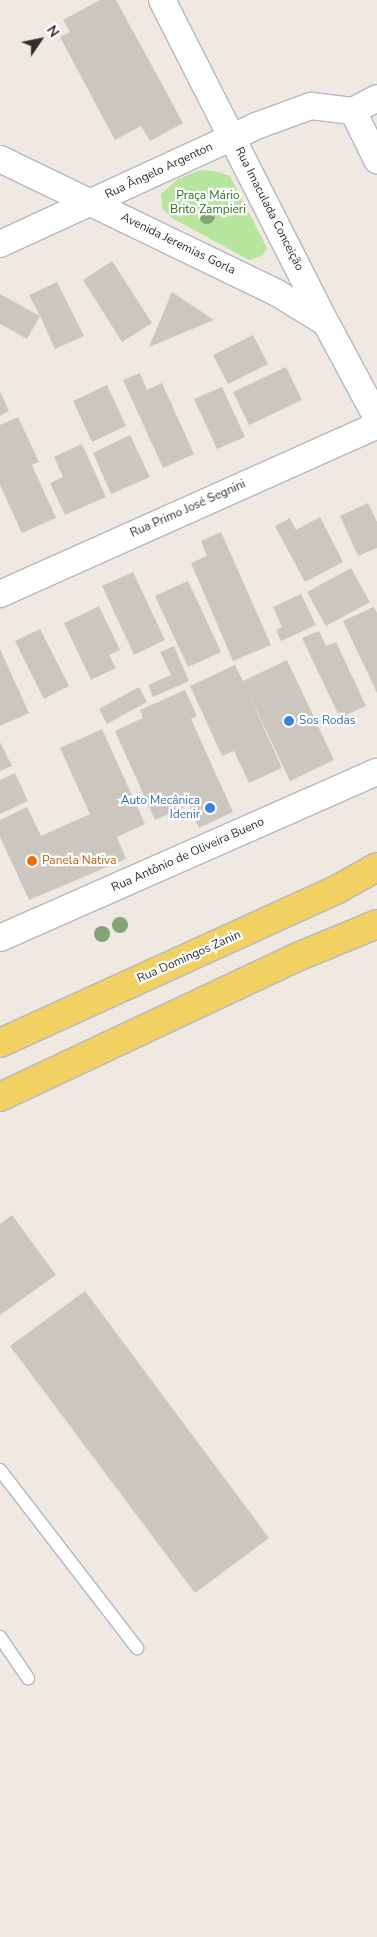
<!DOCTYPE html>
<html>
<head>
<meta charset="utf-8">
<style>
  body { margin:0 }
  #map { position:relative; width:377px; height:1937px; overflow:hidden; background:#efe9e1; font-family:"Nunito Sans",sans-serif }
  div>[style] { position:absolute }
  .green>* { inset:0; background:#b6e59e }
  .building>* { inset:0; background:#cbc7bf }
  .roads { filter:drop-shadow(1px 0 #b4b7c1) drop-shadow(-1px 0 #b4b7c1) drop-shadow(0 1px #b4b7c1) drop-shadow(0 -1px #b4b7c1) }
  .service>* { height:12px; margin:-6px; padding:0 6px; transform-origin:6px; border-radius:6px; background:#fff }
  .minor>* { height:26px; margin:-13px; padding:0 13px; transform-origin:13px; border-radius:13px; background:#fff }
  .primary>* { height:28px; margin:-14px; padding:0 14px; transform-origin:14px; border-radius:14px; background:#f2d163 }
  .trees>* { width:16px; height:16px; margin:-8px; border-radius:50%; background:#84a574 }
  .dots>* { width:14px; height:14px; translate:-50% -50%; box-sizing:border-box; border:2px solid #fff; border-radius:50% }
  span { translate:-50% -50%; white-space:nowrap; text-align:center; line-height:1.15; -webkit-text-stroke:4.5px #fff; paint-order:stroke }
  .street-label { font-size:12px; color:#2e2e2e }
  .park-label { font-size:12px; color:#2c6e1b }
  .shop-label { font-size:12px; color:#366cbe }
  .left { translate:0 -50%; text-align:left }
  .right { translate:-100% -50%; text-align:right }
  .food-label { font-size:12px; color:#c56008 }
  .north { position:absolute; left:15px; top:15px; width:50px; height:50px; -webkit-text-stroke:4px #fff; paint-order:stroke; rotate:56deg; font-size:14px; font-weight:700; line-height:20px; text-align:center; color:#2e2e2e }
  .north::after { content:''; display:block; margin:auto; width:18px; height:22px; background:#2e2e2e; clip-path:polygon(50% 0,100% 100%,50% 72%,0 100%) }
</style>
</head>
<body>
<div id="map">
  <div class="green">
    <div style="clip-path:polygon(200px 170px,219px 172px,230px 176px,267px 248px,262px 256px,249px 260px,172px 218px,162px 208px,161px 194px,178px 179px)"></div>
  </div>
  <div class="building">
    <div style="clip-path:polygon(100px 0,116px 0,183px 123px,150px 141px,141px 126px,115px 140px,60px 37px,70px 32px,63px 20px)"></div>
    <div style="clip-path:polygon(112px 261px,152px 323px,122px 342px,83px 280px)"></div>
    <div style="clip-path:polygon(57px 282px,84px 336px,55px 349px,40px 316px,27px 339px,0 324px,0 294px,40px 316px,29px 295px)"></div>
    <div style="clip-path:polygon(172px 292px,214px 320px,149px 347px)"></div>
    <div style="clip-path:polygon(253px 335px,268px 364px,228px 384px,213px 355px)"></div>
    <div style="clip-path:polygon(286px 367px,302px 400px,249px 425px,233px 392px)"></div>
    <div style="clip-path:polygon(140px 373px,147px 390px,162px 383px,194px 454px,163px 468px,123px 380px)"></div>
    <div style="clip-path:polygon(107px 385px,126px 426px,92px 442px,73px 401px)"></div>
    <div style="clip-path:polygon(222px 387px,245px 437px,217px 449px,194px 399px)"></div>
    <div style="clip-path:polygon(0 391px,9px 411px,0 416px)"></div>
    <div style="clip-path:polygon(18px 417px,39px 462px,32px 465px,56px 518px,22px 533px,0 485px,0 425px)"></div>
    <div style="clip-path:polygon(130px 435px,150px 477px,111px 494px,93px 453px)"></div>
    <div style="clip-path:polygon(82px 444px,106px 497px,65px 515px,50px 483px,63px 477px,54px 457px)"></div>
    <div style="clip-path:polygon(368px 503px,377px 522px,377px 548px,358px 556px,340px 516px)"></div>
    <div style="clip-path:polygon(320px 517px,343px 562px,305px 582px,275px 526px,290px 518px,296px 530px)"></div>
    <div style="clip-path:polygon(221px 532px,271px 645px,233px 661px,191px 563px,207px 556px,201px 541px)"></div>
    <div style="clip-path:polygon(351px 568px,370px 602px,326px 626px,307px 592px)"></div>
    <div style="clip-path:polygon(133px 572px,165px 640px,134px 655px,102px 586px)"></div>
    <div style="clip-path:polygon(188px 581px,221px 652px,188px 667px,155px 596px)"></div>
    <div style="clip-path:polygon(301px 594px,316px 625px,281px 641px,276px 630px,282px 627px,273px 607px)"></div>
    <div style="clip-path:polygon(99px 606px,120px 650px,109px 655px,116px 668px,91px 680px,64px 623px)"></div>
    <div style="clip-path:polygon(374px 607px,377px 613px,377px 693px,343px 621px)"></div>
    <div style="clip-path:polygon(40px 629px,69px 686px,44px 699px,15px 641px)"></div>
    <div style="clip-path:polygon(319px 631px,326px 646px,336px 642px,366px 706px,340px 718px,302px 638px)"></div>
    <div style="clip-path:polygon(174px 646px,189px 681px,153px 697px,148px 685px,171px 675px,160px 652px)"></div>
    <div style="clip-path:polygon(0 649px,29px 713px,0 726px)"></div>
    <div style="clip-path:polygon(287px 660px,334px 760px,290px 781px,246px 688px,282px 768px,249px 783px,234px 751px,222px 756px,190px 686px,235px 665px,243px 681px)"></div>
    <div style="clip-path:polygon(139px 687px,147px 702px,107px 724px,99px 709px)"></div>
    <div style="clip-path:polygon(185px 690px,197px 716px,191px 719px,233px 812px,199px 828px,189px 805px,155px 820px,115px 731px,143px 718px,140px 710px)"></div>
    <div style="clip-path:polygon(102px 729px,145px 824px,117px 837px,126px 859px,29px 900px,0 837px,0 820px,27px 807px,41px 836px,90px 814px,60px 748px)"></div>
    <div style="clip-path:polygon(0 742px,12px 766px,0 771px)"></div>
    <div style="clip-path:polygon(15px 773px,28px 801px,0 814px,0 780px)"></div>
    <div style="clip-path:polygon(12px 1215px,56px 1275px,0 1315px,0 1224px)"></div>
    <div style="clip-path:polygon(85px 1291px,269px 1538px,195px 1593px,10px 1346px)"></div>
  </div>
  <div class="roads">
    <div class="service">
      <div style="left:0;top:1470px;width:225px;rotate:52.4deg"></div>
      <div style="left:0;top:1637px;width:50px;rotate:55.7deg"></div>
    </div>
    <div class="minor">
      <div style="left:162px;top:0;width:362px;rotate:63.1deg"></div>
      <div style="left:326px;top:323px;width:108px;rotate:61.8deg"></div>
      <div style="left:353px;top:111px;width:55px;rotate:63.9deg"></div>
      <div style="left:0;top:159px;width:308px;rotate:25.8deg"></div>
      <div style="left:277px;top:293px;width:57px;rotate:31.5deg"></div>
      <div style="left:0;top:244px;width:282px;rotate:-24.7deg"></div>
      <div style="left:256px;top:126px;width:59px;rotate:-20deg"></div>
      <div style="left:311px;top:106px;width:42px;rotate:6.8deg"></div>
      <div style="left:353px;top:111px;width:27px;rotate:-28deg"></div>
      <div style="left:0;top:594px;width:413px;rotate:-24.1deg"></div>
      <div style="left:0;top:938px;width:412px;rotate:-23.8deg"></div>
    </div>
    <div class="primary">
      <div style="left:0;top:1043px;width:369px;rotate:-24.5deg"></div>
      <div style="left:336px;top:890px;width:47px;rotate:-29.3deg"></div>
      <div style="left:0;top:1097px;width:326px;rotate:-25.2deg"></div>
      <div style="left:295px;top:958px;width:89px;rotate:-22.5deg"></div>
    </div>
  </div>
  <div class="trees">
    <div style="left:207px;top:216px"></div>
    <div style="left:120px;top:925px"></div>
    <div style="left:102px;top:934px"></div>
  </div>
  <div class="dots">
    <div style="left:289px;top:721px;background:#3f7fe0"></div>
    <div style="left:210px;top:808px;background:#3f7fe0"></div>
    <div style="left:32px;top:861px;background:#e8710a"></div>
  </div>
  <div class="street-label">
    <span style="left:159px;top:171px;rotate:-25deg">Rua Ângelo Argenton</span>
    <span style="left:269px;top:209px;rotate:63deg">Rua Imaculada Conceição</span>
    <span style="left:178px;top:244px;rotate:26deg">Avenida Jeremias Gorla</span>
    <span style="left:188px;top:509px;rotate:-24deg">Rua Primo José Segnini</span>
    <span style="left:188px;top:855px;rotate:-24deg">Rua Antônio de Oliveira Bueno</span>
    <span style="left:189px;top:957px;rotate:-24deg">Rua Domingos Zanin</span>
  </div>
  <div class="park-label">
    <span style="left:208px;top:203px">Praça Mário<br>Brito Zampieri</span>
  </div>
  <div class="shop-label">
    <span class="left" style="left:299px;top:721px">Sos Rodas</span>
    <span class="right" style="left:200px;top:808px">Auto Mecânica<br>Idenir</span>
  </div>
  <div class="food-label">
    <span class="left" style="left:42px;top:861px">Panela Nativa</span>
  </div>
  <div class="north">N</div>
</div>
</body>
</html>
